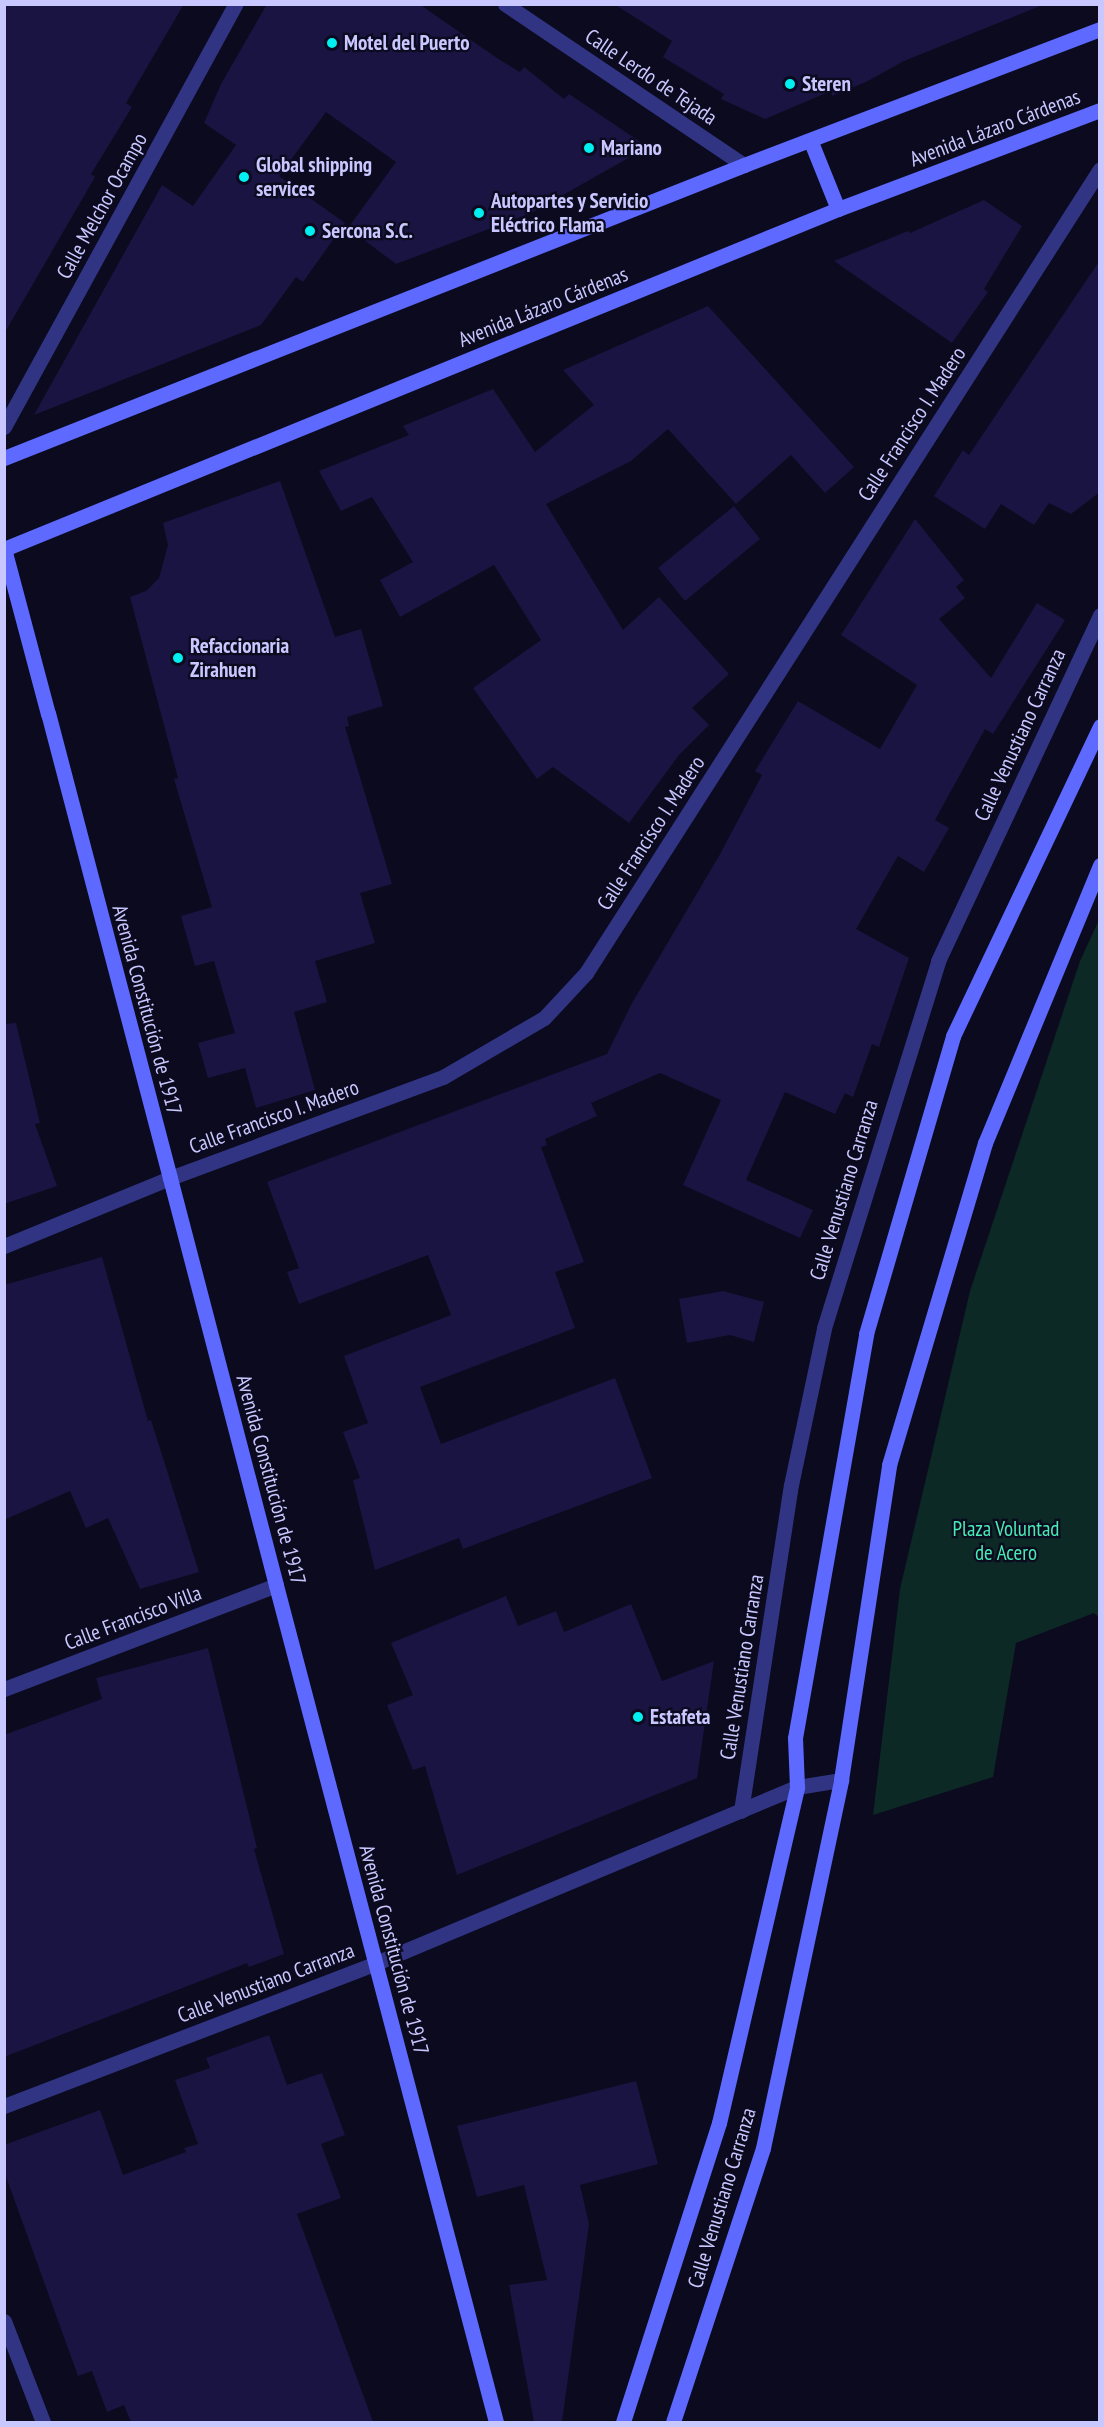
<!DOCTYPE html>
<html>
<head>
<meta charset="utf-8">
<style>
  body { margin:0 }
  #map { position:relative; width:1104px; height:2427px; overflow:hidden; background:#0b0a1e; font-family:"PT Sans Narrow",sans-serif }
  div>[style] { position:absolute }
  .green>* { inset:0; background:#0c2925 }
  .building>* { inset:0; background:#191441 }
  .street>* { height:15px; margin:-7.5px; padding:0 7.5px; transform-origin:7.5px; border-radius:7.5px; background:#303483 }
  .secondary>* { height:15px; margin:-7.5px; padding:0 7.5px; transform-origin:7.5px; border-radius:7.5px; background:#5e69ff }
  .dots>* { width:16px; height:16px; translate:-50% -50%; box-sizing:border-box; border:3px solid #0b0a1e; border-radius:50% }
  span { translate:-50% -50%; white-space:nowrap; text-align:center; line-height:1.15; -webkit-text-stroke:4.5px #0b0a1e; paint-order:stroke }
  .poi-label { font-size:21px; color:#c9c7ff; font-weight:700 }
  .left { translate:0 -50%; text-align:left }
  .street-label { font-size:21px; color:#c9c7ff }
  .park-label { font-size:21px; color:#47ebb3 }
  .frame { position:absolute; inset:0; border:6px solid #c9c7ff; pointer-events:none }
</style>
</head>
<body>
<div id="map">
  <div class="green">
    <div style="clip-path:polygon(1099px 920px,1099px 1617px,1094px 1613px,1016px 1643px,993px 1777px,873px 1815px,900px 1589px,970px 1291px,1080px 961px)"></div>
  </div>
  <div class="building">
    <div style="clip-path:polygon(4px 4px,184px 4px,126px 103px,132px 107px,91px 174px,95px 177px,4px 334px)"></div>
    <div style="clip-path:polygon(267px 4px,419px 4px,497px 58px,520px 72px,524px 67px,564px 99px,569px 94px,648px 147px,531px 213px,396px 264px,348px 228px,396px 162px,326px 112px,279px 176px,345px 223px,303px 282px,296px 277px,261px 325px,34px 415px,162px 185px,193px 206px,236px 145px,204px 123px,221px 84px)"></div>
    <div style="clip-path:polygon(614px 4px,1040px 4px,1040px 6px,904px 61px,866px 82px,832px 96px,831px 91px,765px 119px,721px 99px,724px 94px,663px 57px,672px 41px)"></div>
    <div style="clip-path:polygon(984px 200px,1022px 226px,984px 289px,988px 292px,952px 343px,834px 261px,908px 231px,910px 233px)"></div>
    <div style="clip-path:polygon(1100px 260px,1100px 492px,1071px 514px,1049px 503px,1034px 525px,1001px 504px,985px 529px,934px 496px,963px 450px,969px 455px)"></div>
    <div style="clip-path:polygon(708px 306px,854px 467px,825px 493px,791px 455px,736px 504px,668px 429px,631px 461px,546px 504px,623px 630px,659px 597px,729px 674px,692px 708px,709px 725px,679px 755px,629px 823px,553px 767px,537px 779px,473px 688px,541px 640px,494px 565px,400px 617px,380px 580px,413px 562px,372px 497px,341px 511px,319px 471px,409px 435px,403px 426px,493px 389px,535px 452px,594px 405px,563px 370px)"></div>
    <div style="clip-path:polygon(280px 481px,335px 637px,361px 629px,383px 706px,347px 717px,349px 726px,345px 727px,392px 884px,360px 893px,375px 943px,315px 961px,327px 1002px,294px 1012px,315px 1090px,256px 1108px,245px 1068px,208px 1078px,198px 1043px,235px 1033px,214px 961px,195px 966px,181px 916px,212px 907px,174px 779px,178px 778px,130px 597px,146px 591px,159px 578px,168px 545px,163px 523px)"></div>
    <div style="clip-path:polygon(734px 506px,760px 539px,685px 601px,658px 568px)"></div>
    <div style="clip-path:polygon(915px 519px,964px 580px,956px 587px,965px 598px,939px 619px,991px 678px,1037px 603px,1065px 620px,993px 734px,985px 729px,935px 820px,949px 828px,924px 872px,898px 856px,856px 929px,909px 958px,879px 1047px,872px 1044px,853px 1097px,845px 1093px,835px 1114px,785px 1092px,746px 1180px,813px 1210px,800px 1238px,683px 1185px,721px 1100px,660px 1073px,591px 1103px,597px 1116px,545px 1139px,547px 1145px,541px 1147px,584px 1262px,555px 1272px,575px 1328px,420px 1387px,441px 1444px,615px 1378px,652px 1478px,463px 1549px,459px 1538px,375px 1570px,353px 1480px,360px 1478px,343px 1432px,368px 1423px,344px 1356px,451px 1315px,428px 1255px,299px 1304px,287px 1272px,299px 1268px,267px 1182px,607px 1054px,632px 1003px,719px 856px,762px 775px,755px 771px,798px 701px,880px 749px,917px 685px,841px 635px)"></div>
    <div style="clip-path:polygon(16px 1023px,40px 1123px,35px 1124px,57px 1186px,4px 1204px,4px 1024px)"></div>
    <div style="clip-path:polygon(102px 1257px,148px 1421px,151px 1420px,199px 1572px,140px 1589px,108px 1518px,86px 1528px,70px 1491px,4px 1520px,4px 1285px)"></div>
    <div style="clip-path:polygon(723px 1291px,764px 1302px,754px 1342px,730px 1335px,687px 1343px,679px 1299px)"></div>
    <div style="clip-path:polygon(506px 1596px,518px 1626px,556px 1611px,564px 1632px,631px 1604px,662px 1681px,714px 1661px,697px 1778px,457px 1875px,425px 1766px,413px 1770px,387px 1705px,413px 1695px,391px 1643px)"></div>
    <div style="clip-path:polygon(208px 1648px,257px 1848px,254px 1849px,284px 1954px,249px 1967px,247px 1963px,4px 2057px,4px 1735px,102px 1699px,96px 1678px)"></div>
    <div style="clip-path:polygon(269px 2035px,287px 2085px,322px 2073px,345px 2135px,321px 2144px,341px 2198px,297px 2214px,373px 2422px,131px 2422px,124px 2405px,107px 2412px,92px 2371px,78px 2376px,4px 2171px,4px 2145px,100px 2110px,123px 2175px,186px 2152px,184px 2148px,198px 2144px,175px 2080px,210px 2068px,206px 2058px)"></div>
    <div style="clip-path:polygon(636px 2081px,658px 2164px,580px 2185px,589px 2224px,562px 2422px,534px 2422px,509px 2285px,547px 2280px,524px 2185px,477px 2197px,457px 2126px)"></div>
  </div>
  <div class="street">
    <div style="left:505px;top:4px;width:288px;rotate:34deg"></div>
    <div style="left:4px;top:427px;width:482px;rotate:-61.3deg"></div>
    <div style="left:4px;top:1246px;width:179px;rotate:-22.3deg"></div>
    <div style="left:170px;top:1178px;width:291px;rotate:-20.3deg"></div>
    <div style="left:443px;top:1077px;width:117px;rotate:-30.3deg"></div>
    <div style="left:544px;top:1018px;width:62px;rotate:-47deg"></div>
    <div style="left:586px;top:973px;width:954px;rotate:-57.41deg"></div>
    <div style="left:4px;top:1689px;width:291px;rotate:-20.9deg"></div>
    <div style="left:741px;top:1811px;width:330px;rotate:-81.3deg"></div>
    <div style="left:791px;top:1485px;width:160px;rotate:-78.1deg"></div>
    <div style="left:824px;top:1328px;width:384px;rotate:-72.7deg"></div>
    <div style="left:938px;top:961px;width:382px;rotate:-64.9deg"></div>
    <div style="left:4px;top:2106px;width:399px;rotate:-21deg"></div>
    <div style="left:376px;top:1963px;width:456px;rotate:-22.7deg"></div>
    <div style="left:797px;top:1787px;width:45px;rotate:-9deg"></div>
    <div style="left:4px;top:2321px;width:108px;rotate:68.9deg"></div>
  </div>
  <div class="secondary">
    <div style="left:811px;top:142px;width:72px;rotate:68.1deg"></div>
    <div style="left:4px;top:458px;width:796px;rotate:-21.6deg"></div>
    <div style="left:744px;top:165px;width:381px;rotate:-20.9deg"></div>
    <div style="left:496px;top:2422px;width:865px;rotate:-104.73deg"></div>
    <div style="left:276px;top:1585px;width:421px;rotate:-104.6deg"></div>
    <div style="left:170px;top:1178px;width:480px;rotate:-104.7deg"></div>
    <div style="left:48px;top:714px;width:171px;rotate:-104.9deg"></div>
    <div style="left:4px;top:549px;width:901px;rotate:-22.18deg"></div>
    <div style="left:838px;top:209px;width:280px;rotate:-20.7deg"></div>
    <div style="left:623px;top:2422px;width:314px;rotate:-72.2deg"></div>
    <div style="left:719px;top:2123px;width:345px;rotate:-76.9deg"></div>
    <div style="left:797px;top:1787px;width:49px;rotate:-92.3deg"></div>
    <div style="left:795px;top:1738px;width:410px;rotate:-80deg"></div>
    <div style="left:866px;top:1334px;width:310px;rotate:-73.7deg"></div>
    <div style="left:953px;top:1036px;width:343px;rotate:-64.6deg"></div>
    <div style="left:673px;top:2422px;width:288px;rotate:-71.8deg"></div>
    <div style="left:763px;top:2148px;width:376px;rotate:-78deg"></div>
    <div style="left:841px;top:1780px;width:319px;rotate:-81.3deg"></div>
    <div style="left:889px;top:1465px;width:336px;rotate:-73.4deg"></div>
    <div style="left:985px;top:1143px;width:301px;rotate:-67.5deg"></div>
  </div>
  <div class="dots">
    <div style="left:332px;top:43px;background:#00f0f2"></div>
    <div style="left:790px;top:84px;background:#00f0f2"></div>
    <div style="left:589px;top:148px;background:#00f0f2"></div>
    <div style="left:244px;top:177px;background:#00f0f2"></div>
    <div style="left:479px;top:213px;background:#00f0f2"></div>
    <div style="left:310px;top:231px;background:#00f0f2"></div>
    <div style="left:178px;top:658px;background:#00f0f2"></div>
    <div style="left:638px;top:1717px;background:#00f0f2"></div>
  </div>
  <div class="poi-label">
    <span class="left" style="left:344px;top:43px">Motel del Puerto</span>
    <span class="left" style="left:802px;top:84px">Steren</span>
    <span class="left" style="left:601px;top:148px">Mariano</span>
    <span class="left" style="left:256px;top:177px">Global shipping<br>services</span>
    <span class="left" style="left:491px;top:213px">Autopartes y Servicio<br>Eléctrico Flama</span>
    <span class="left" style="left:322px;top:231px">Sercona S.C.</span>
    <span class="left" style="left:190px;top:658px">Refaccionaria<br>Zirahuen</span>
    <span class="left" style="left:650px;top:1717px">Estafeta</span>
  </div>
  <div class="street-label">
    <span style="left:651px;top:77px;rotate:34deg">Calle Lerdo de Tejada</span>
    <span style="left:995px;top:128px;rotate:-21deg">Avenida Lázaro Cárdenas</span>
    <span style="left:102px;top:206px;rotate:-61deg">Calle Melchor Ocampo</span>
    <span style="left:543px;top:307px;rotate:-22deg">Avenida Lázaro Cárdenas</span>
    <span style="left:912px;top:424px;rotate:-57deg">Calle Francisco I. Madero</span>
    <span style="left:1020px;top:735px;rotate:-65deg">Calle Venustiano Carranza</span>
    <span style="left:651px;top:833px;rotate:-57deg">Calle Francisco I. Madero</span>
    <span style="left:147px;top:1010px;rotate:75deg">Avenida Constitución de 1917</span>
    <span style="left:274px;top:1117px;rotate:-20deg">Calle Francisco I. Madero</span>
    <span style="left:844px;top:1190px;rotate:-73deg">Calle Venustiano Carranza</span>
    <span style="left:271px;top:1480px;rotate:75deg">Avenida Constitución de 1917</span>
    <span style="left:133px;top:1618px;rotate:-21deg">Calle Francisco Villa</span>
    <span style="left:742px;top:1667px;rotate:-81deg">Calle Venustiano Carranza</span>
    <span style="left:394px;top:1950px;rotate:75deg">Avenida Constitución de 1917</span>
    <span style="left:266px;top:1983px;rotate:-21deg">Calle Venustiano Carranza</span>
    <span style="left:722px;top:2198px;rotate:-73deg">Calle Venustiano Carranza</span>
  </div>
  <div class="park-label">
    <span style="left:1006px;top:1541px">Plaza Voluntad<br>de Acero</span>
  </div>
  <div class="frame"></div>
</div>
</body>
</html>
